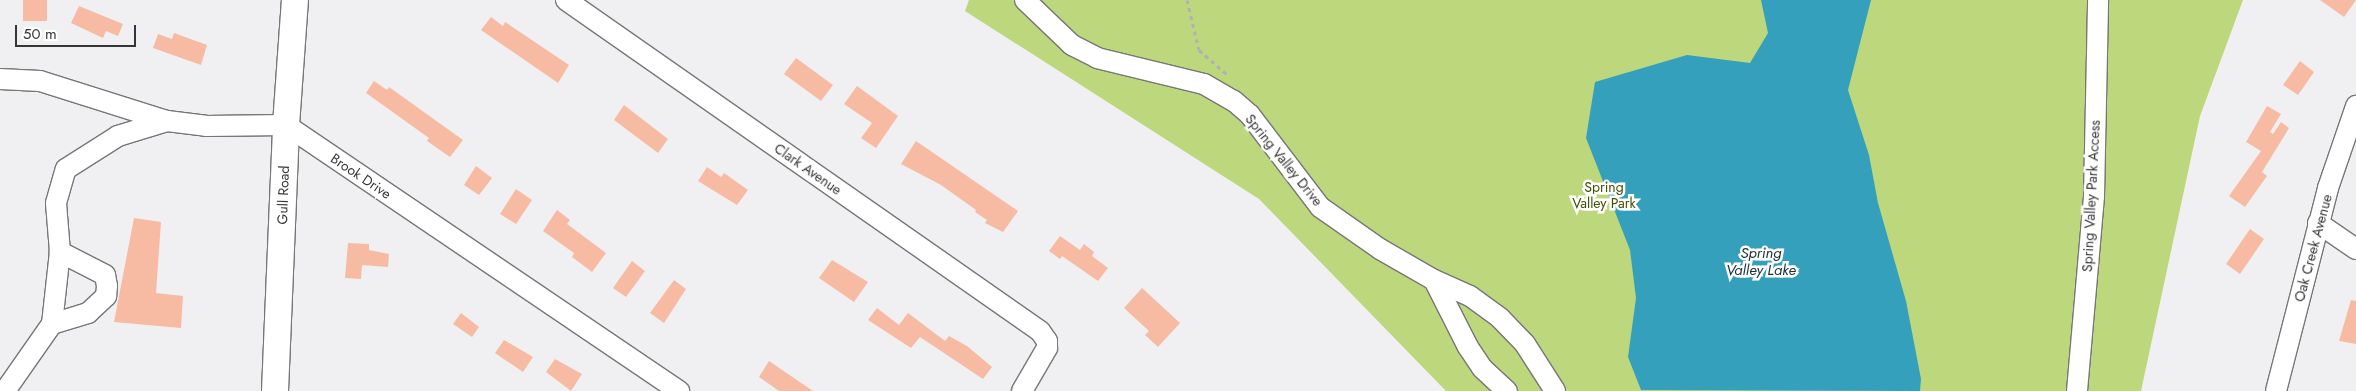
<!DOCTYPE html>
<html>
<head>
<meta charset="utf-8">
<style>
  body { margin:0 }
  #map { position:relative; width:2356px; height:391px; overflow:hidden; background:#f0f0f2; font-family:Jost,sans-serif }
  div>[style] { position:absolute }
  .green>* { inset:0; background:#bdd77c }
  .water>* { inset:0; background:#34a0bc }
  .building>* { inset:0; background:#f7bba3 }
  .path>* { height:3px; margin-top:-1.5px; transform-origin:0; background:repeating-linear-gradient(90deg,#b1b1b2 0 4px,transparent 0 8px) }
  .roads { filter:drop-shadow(1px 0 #767678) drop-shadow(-1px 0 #767678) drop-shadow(0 1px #767678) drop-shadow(0 -1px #767678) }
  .minor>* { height:20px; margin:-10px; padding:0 10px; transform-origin:10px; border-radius:10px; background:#fff }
  .major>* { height:26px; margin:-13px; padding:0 13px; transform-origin:13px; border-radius:13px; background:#fff }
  span { translate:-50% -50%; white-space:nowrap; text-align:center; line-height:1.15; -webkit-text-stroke:5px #fff; paint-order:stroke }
  .street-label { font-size:14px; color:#363637 }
  .park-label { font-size:14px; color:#404f03 }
  .water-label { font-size:15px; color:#1a3138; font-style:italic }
  .scale { position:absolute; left:15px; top:25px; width:121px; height:22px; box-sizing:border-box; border:2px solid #363637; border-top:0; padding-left:6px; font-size:15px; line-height:18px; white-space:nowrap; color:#363637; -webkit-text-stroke:4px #fff; paint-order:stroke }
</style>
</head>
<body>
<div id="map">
  <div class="green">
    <div style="clip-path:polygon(969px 0,2243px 0,2200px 116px,2141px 391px,1446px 391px,1259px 199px,965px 11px)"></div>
  </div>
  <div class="water">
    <div style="clip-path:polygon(1761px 0,1871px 0,1848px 90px,1869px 155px,1878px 203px,1906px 301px,1921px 379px,1920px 391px,1641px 390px,1628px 357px,1636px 298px,1630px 250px,1586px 138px,1595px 82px,1687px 55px,1750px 63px,1768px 33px)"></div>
  </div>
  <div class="building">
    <div style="clip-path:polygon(23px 0,47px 0,47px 21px,23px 21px)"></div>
    <div style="clip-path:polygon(2320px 0,2356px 0,2344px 17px)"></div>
    <div style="clip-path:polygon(79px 6px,123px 24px,118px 36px,106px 31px,103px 38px,71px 23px)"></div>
    <div style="clip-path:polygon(491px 17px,503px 26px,505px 22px,569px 65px,558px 83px,481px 30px)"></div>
    <div style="clip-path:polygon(174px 33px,207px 45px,201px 65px,153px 48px,158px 34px,172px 39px)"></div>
    <div style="clip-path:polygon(796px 58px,833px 85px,821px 101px,784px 74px)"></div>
    <div style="clip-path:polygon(2300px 61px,2314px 72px,2298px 95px,2283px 85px)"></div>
    <div style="clip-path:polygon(374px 81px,387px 90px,389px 87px,463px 140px,450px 157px,427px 141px,429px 138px,366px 93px)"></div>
    <div style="clip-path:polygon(857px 86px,898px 116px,876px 148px,861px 138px,872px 123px,844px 104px)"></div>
    <div style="clip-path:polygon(624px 105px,668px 139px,658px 153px,614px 120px)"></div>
    <div style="clip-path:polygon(2267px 106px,2281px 114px,2270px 132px,2273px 134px,2281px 122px,2289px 128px,2262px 172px,2267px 176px,2245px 207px,2229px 196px,2261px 151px,2246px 142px)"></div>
    <div style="clip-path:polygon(916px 141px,1018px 211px,1003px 232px,985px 223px,987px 220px,975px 212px,976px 210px,941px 185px,901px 164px)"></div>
    <div style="clip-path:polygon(476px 166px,492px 178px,479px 195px,464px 185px)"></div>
    <div style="clip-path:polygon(707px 167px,721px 177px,724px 173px,748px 190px,737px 205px,698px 181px)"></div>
    <div style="clip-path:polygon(516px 189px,532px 200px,516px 224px,500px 214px)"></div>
    <div style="clip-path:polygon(557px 210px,570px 220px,567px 224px,606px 253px,592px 272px,572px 257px,574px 253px,543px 231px)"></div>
    <div style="clip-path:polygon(134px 218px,161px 222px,156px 293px,183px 296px,181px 328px,114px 322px)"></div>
    <div style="clip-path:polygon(2250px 229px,2264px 239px,2240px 274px,2226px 264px)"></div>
    <div style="clip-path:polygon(1060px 236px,1080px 250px,1084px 244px,1094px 252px,1092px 256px,1108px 268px,1098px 281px,1062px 256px,1060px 259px,1049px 251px)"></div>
    <div style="clip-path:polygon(348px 243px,369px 244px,369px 250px,389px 254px,388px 267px,362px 265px,361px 279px,345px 278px)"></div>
    <div style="clip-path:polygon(832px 260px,868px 282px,854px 302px,819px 278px)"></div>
    <div style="clip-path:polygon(632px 261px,645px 271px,626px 297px,613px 288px)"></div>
    <div style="clip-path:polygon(674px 280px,686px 289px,664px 323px,650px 313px)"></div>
    <div style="clip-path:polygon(1142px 288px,1180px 323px,1158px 347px,1145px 335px,1149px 331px,1124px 308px)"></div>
    <div style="clip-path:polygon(2351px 300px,2356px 301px,2356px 344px,2339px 341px)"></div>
    <div style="clip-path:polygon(877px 308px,899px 325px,908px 313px,945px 341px,949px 336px,967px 346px,992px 367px,983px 379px,920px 337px,911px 348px,868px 320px)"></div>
    <div style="clip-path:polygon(461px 313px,479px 327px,472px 337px,453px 324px)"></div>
    <div style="clip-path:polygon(504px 340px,533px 357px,523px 372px,495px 353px)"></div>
    <div style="clip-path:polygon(555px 359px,582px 374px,571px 391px,546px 372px)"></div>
    <div style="clip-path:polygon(769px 361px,813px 391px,779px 391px,759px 377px)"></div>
  </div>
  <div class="path">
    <div style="left:1187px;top:0;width:51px;rotate:76.5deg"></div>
    <div style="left:1199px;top:50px;width:38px;rotate:41deg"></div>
  </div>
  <div class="roads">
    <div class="minor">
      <div style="left:566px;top:0;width:578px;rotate:34.93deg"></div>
      <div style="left:1040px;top:331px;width:12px;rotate:55deg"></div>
      <div style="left:1047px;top:341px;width:7px;rotate:90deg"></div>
      <div style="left:1047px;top:348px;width:50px;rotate:120.2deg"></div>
      <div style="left:1025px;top:0;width:65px;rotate:43.8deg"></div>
      <div style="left:1072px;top:45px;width:28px;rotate:27deg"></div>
      <div style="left:1097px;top:58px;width:110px;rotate:13.7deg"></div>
      <div style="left:1204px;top:84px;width:34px;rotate:30deg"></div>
      <div style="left:1234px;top:101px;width:21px;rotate:41deg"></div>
      <div style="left:1250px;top:115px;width:116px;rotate:52.7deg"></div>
      <div style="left:1320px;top:207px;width:73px;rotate:35deg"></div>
      <div style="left:1380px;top:249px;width:62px;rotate:29.9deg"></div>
      <div style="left:1434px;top:280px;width:39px;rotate:24deg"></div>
      <div style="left:1470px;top:296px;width:37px;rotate:36deg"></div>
      <div style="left:1500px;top:318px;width:36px;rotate:46deg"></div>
      <div style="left:1525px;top:344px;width:56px;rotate:57.4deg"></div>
      <div style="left:0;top:79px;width:40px;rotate:2.9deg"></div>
      <div style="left:40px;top:81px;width:133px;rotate:17.5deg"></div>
      <div style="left:167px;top:121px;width:39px;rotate:7deg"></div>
      <div style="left:206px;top:126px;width:80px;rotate:-0.7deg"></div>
      <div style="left:286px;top:125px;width:475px;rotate:34.1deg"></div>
      <div style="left:2318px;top:223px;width:46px;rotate:34.4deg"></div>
      <div style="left:1434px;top:280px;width:75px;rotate:63.1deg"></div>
      <div style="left:1468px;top:347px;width:25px;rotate:56deg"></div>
      <div style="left:1482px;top:368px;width:34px;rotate:43deg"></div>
      <div style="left:52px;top:324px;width:38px;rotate:-17deg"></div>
      <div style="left:88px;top:313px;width:25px;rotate:-43deg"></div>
      <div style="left:106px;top:296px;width:10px;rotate:-84deg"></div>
      <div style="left:107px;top:286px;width:11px;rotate:-100deg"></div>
      <div style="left:105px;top:275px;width:51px;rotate:-152.9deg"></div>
      <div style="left:5px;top:391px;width:82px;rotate:-55deg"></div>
      <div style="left:52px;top:324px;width:72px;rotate:-83.7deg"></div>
      <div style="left:60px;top:252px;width:49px;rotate:-94.7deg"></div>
      <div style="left:56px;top:203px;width:35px;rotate:-74deg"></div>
      <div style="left:66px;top:169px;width:62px;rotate:-32.4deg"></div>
      <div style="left:118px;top:136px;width:51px;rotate:-17deg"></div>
      <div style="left:2077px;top:391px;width:196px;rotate:-85deg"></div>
      <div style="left:2094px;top:196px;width:196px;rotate:-88.8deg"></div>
      <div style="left:2276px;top:391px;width:210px;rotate:-75.6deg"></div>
      <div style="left:2328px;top:188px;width:87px;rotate:-71.1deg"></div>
    </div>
    <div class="major">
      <div style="left:275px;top:391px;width:266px;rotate:-87.6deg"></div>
      <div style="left:286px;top:125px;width:125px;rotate:-85.9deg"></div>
    </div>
  </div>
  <div class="street-label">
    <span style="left:1284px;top:160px;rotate:51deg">Spring Valley Drive</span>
    <span style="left:808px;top:169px;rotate:35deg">Clark Avenue</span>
    <span style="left:361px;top:176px;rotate:34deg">Brook Drive</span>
    <span style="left:283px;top:195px;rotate:-88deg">Gull Road</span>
    <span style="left:2091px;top:196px;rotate:-87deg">Spring Valley Park Access</span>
    <span style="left:2313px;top:248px;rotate:-75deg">Oak Creek Avenue</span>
  </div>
  <div class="park-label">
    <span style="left:1604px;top:195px">Spring<br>Valley Park</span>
  </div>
  <div class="water-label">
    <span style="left:1761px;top:262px">Spring<br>Valley Lake</span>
  </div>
  <div class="scale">50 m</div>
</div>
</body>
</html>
